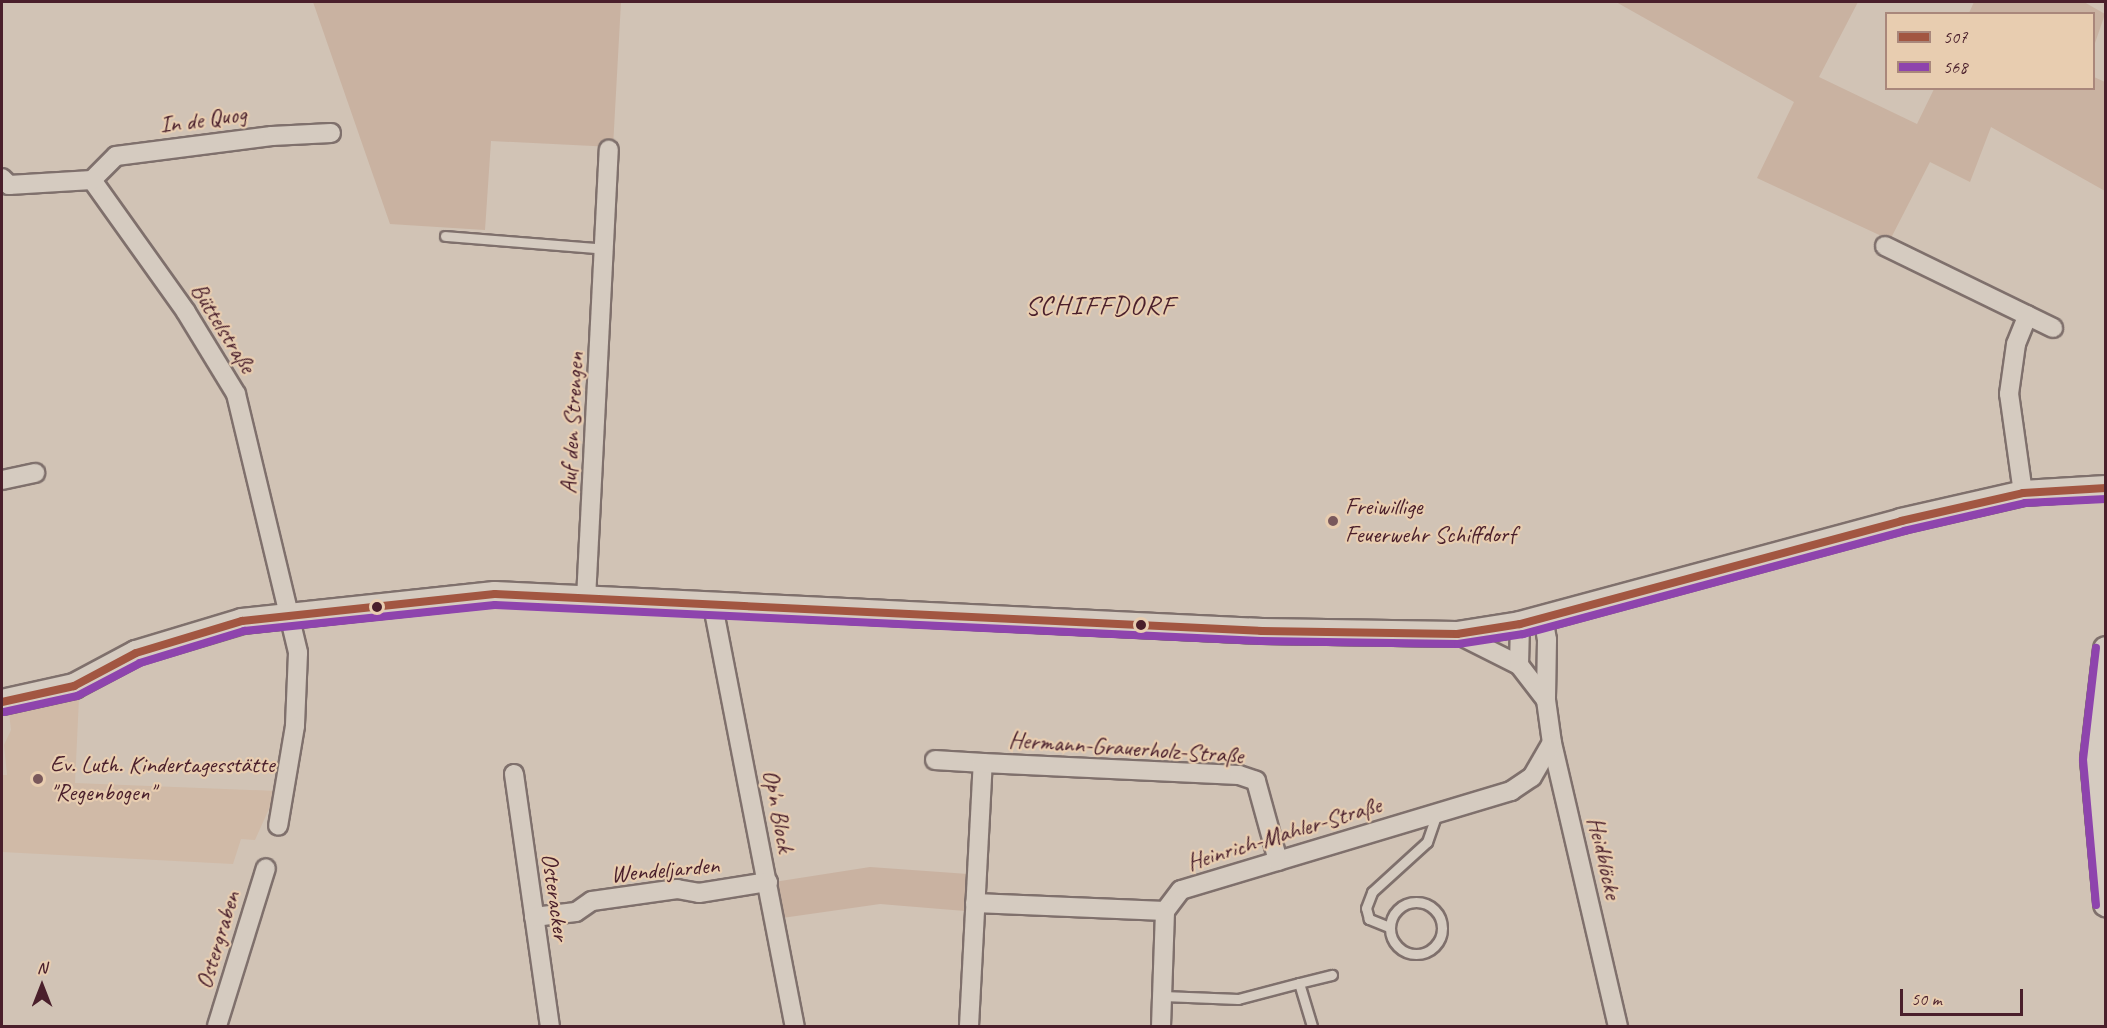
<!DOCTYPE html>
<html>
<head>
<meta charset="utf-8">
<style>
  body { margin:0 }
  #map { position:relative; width:2107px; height:1028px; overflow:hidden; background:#d1c3b5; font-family:Caveat,sans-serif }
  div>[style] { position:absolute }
  .built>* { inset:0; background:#d0baa7 }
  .green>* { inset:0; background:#c9b2a1 }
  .roads { filter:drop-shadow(2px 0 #7f706c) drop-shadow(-2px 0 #7f706c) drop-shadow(0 2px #7f706c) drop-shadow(0 -2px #7f706c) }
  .lane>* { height:9px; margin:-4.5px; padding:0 4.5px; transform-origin:4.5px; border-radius:4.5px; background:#d5cbc0 }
  .lane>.ring { margin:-4.5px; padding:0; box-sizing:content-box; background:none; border:9px solid #d5cbc0; border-radius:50% }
  .street>* { height:18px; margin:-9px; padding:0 9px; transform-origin:9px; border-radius:9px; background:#d5cbc0 }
  .secondary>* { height:24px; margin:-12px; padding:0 12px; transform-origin:12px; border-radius:12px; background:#d5cbc0 }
  .bus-1>* { height:8px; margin:-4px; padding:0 4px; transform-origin:4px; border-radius:4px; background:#a25641 }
  .bus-2>* { height:8px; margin:-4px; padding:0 4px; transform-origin:4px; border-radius:4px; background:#8e44ad }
  .dots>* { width:16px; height:16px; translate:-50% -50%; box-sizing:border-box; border:3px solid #e8cdb0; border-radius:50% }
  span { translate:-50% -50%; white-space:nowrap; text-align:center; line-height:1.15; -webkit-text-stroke:4.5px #e8cdb0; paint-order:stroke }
  .street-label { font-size:24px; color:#4a1f2b }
  .poi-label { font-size:24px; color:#4a1f2b }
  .left { translate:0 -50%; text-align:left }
  .quarter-label { font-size:27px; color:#4a1f2b; letter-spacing:1.5px }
  .frame { position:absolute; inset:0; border:3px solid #4a1f2b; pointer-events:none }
  .legend { position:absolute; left:1885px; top:12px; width:210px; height:78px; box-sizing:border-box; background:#e8cdb0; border:2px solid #a9877b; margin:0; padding:8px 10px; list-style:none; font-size:18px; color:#4a1f2b }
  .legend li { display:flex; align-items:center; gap:12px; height:30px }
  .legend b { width:30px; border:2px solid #a9877b }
  .north { position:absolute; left:12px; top:956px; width:60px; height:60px; -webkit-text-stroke:4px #e8cdb0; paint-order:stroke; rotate:0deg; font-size:16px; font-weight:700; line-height:24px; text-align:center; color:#4a1f2b }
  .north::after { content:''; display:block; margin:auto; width:21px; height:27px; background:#4a1f2b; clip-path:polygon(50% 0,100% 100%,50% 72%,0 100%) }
  .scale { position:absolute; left:1900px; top:989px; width:123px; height:27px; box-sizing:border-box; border:3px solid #4a1f2b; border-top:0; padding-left:8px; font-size:18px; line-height:21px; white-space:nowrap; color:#4a1f2b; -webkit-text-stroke:4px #e8cdb0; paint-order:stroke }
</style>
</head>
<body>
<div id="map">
  <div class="built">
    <div style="clip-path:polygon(79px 698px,75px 783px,277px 791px,255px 840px,241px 839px,233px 864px,2px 852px,2px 775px,7px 775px,4px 745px,11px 730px,9px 712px)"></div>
  </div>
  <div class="green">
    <div style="clip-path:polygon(313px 2px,621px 2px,613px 147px,491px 141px,485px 230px,390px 224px)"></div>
    <div style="clip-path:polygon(1616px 2px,1858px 2px,1819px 77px,1917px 124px,1934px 89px,2094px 88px,2094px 77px,2105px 82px,2105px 191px,1991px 127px,1970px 182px,1930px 162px,1890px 240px,1757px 178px,1794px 102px)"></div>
    <div style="clip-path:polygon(1974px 2px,2084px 2px,2105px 14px,2094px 46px,2094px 14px,1969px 13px)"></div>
    <div style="clip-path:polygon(870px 867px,968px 874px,965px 911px,880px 904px,782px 918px,774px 882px)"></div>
  </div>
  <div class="roads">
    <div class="lane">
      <div style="left:445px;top:236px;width:162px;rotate:4.6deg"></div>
      <div class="ring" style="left:1390px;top:902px;width:43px;height:43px"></div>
      <div style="left:1389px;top:927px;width:22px;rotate:-158deg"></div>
      <div style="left:1369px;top:919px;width:11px;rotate:-105deg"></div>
      <div style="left:1366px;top:908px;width:17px;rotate:-69deg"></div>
      <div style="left:1372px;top:892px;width:74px;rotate:-42.3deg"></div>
      <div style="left:1427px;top:842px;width:31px;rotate:-71deg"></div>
      <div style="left:1299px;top:983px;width:34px;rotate:-14deg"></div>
      <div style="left:1163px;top:996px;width:75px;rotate:2.3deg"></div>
      <div style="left:1238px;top:999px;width:63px;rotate:-14.7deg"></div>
      <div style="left:1299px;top:983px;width:45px;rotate:73.2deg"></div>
    </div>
    <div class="street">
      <div style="left:2px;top:178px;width:10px;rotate:45deg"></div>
      <div style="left:9px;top:185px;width:83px;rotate:-3.4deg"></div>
      <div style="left:92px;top:180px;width:162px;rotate:54.5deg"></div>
      <div style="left:186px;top:312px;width:96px;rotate:58.6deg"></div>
      <div style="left:236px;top:394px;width:266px;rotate:76.5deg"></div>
      <div style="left:298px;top:653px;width:73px;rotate:92.4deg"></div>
      <div style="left:295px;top:726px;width:101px;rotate:99.6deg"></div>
      <div style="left:92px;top:180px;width:34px;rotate:-45deg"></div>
      <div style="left:116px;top:156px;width:157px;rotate:-7.3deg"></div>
      <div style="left:272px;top:136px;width:59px;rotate:-2.9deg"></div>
      <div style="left:1885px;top:246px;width:187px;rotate:26deg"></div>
      <div style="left:2px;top:480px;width:34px;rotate:-12deg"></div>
      <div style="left:2023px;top:493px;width:100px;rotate:-98deg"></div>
      <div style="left:2009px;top:394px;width:50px;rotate:-82deg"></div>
      <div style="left:2016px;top:344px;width:31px;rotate:-68deg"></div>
      <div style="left:586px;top:599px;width:450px;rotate:-87.1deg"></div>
      <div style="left:713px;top:606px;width:428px;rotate:79deg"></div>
      <div style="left:1543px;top:617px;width:23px;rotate:80deg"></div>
      <div style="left:1547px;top:640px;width:60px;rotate:91deg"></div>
      <div style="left:1546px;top:700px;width:43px;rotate:82.1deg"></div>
      <div style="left:1552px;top:743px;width:291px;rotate:76.9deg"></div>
      <div style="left:1457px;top:634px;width:69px;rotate:26.6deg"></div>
      <div style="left:1519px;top:665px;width:44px;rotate:52.4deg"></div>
      <div style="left:1519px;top:665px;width:41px;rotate:-88.6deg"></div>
      <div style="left:935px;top:760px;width:48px;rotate:3.6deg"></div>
      <div style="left:514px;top:774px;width:255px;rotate:81.9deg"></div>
      <div style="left:975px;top:903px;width:190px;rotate:2.4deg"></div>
      <div style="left:1165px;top:911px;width:26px;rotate:-53deg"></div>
      <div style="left:1181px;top:890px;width:345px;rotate:-16.7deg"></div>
      <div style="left:1511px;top:791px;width:25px;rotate:-34deg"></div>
      <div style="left:1532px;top:777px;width:39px;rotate:-60deg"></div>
      <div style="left:534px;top:917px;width:42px;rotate:-6.8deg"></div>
      <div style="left:576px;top:912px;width:19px;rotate:-35deg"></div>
      <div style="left:592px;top:901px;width:86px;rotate:-8deg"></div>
      <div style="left:677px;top:889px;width:22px;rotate:10deg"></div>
      <div style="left:699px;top:893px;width:70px;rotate:-9.1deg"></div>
      <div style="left:217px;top:1026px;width:165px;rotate:-72.8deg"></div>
      <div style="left:969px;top:1026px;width:263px;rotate:-87deg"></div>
      <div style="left:983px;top:763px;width:256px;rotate:2.7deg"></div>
      <div style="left:1239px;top:775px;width:18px;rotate:19deg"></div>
      <div style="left:1256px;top:781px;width:83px;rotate:74.6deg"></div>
      <div style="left:1161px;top:1026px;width:115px;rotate:-88deg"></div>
    </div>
    <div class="secondary">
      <div style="left:2106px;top:649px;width:112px;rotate:96.7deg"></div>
      <div style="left:2093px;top:760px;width:145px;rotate:84.8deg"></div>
      <div style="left:2px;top:702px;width:74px;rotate:-12.5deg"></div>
      <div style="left:74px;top:686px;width:70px;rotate:-28deg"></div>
      <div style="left:136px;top:653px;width:111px;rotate:-16.8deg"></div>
      <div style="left:242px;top:621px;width:254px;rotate:-6.1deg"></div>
      <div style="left:495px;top:594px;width:768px;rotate:2.76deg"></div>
      <div style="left:1262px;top:631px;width:195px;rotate:0.9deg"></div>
      <div style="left:1457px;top:634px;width:64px;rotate:-9deg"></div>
      <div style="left:1520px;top:624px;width:395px;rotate:-15.1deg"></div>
      <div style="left:1901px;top:521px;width:125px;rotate:-12.9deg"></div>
      <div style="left:2023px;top:493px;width:83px;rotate:-3.4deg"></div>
    </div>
  </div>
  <div class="bus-1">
    <div style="left:2px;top:702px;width:74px;rotate:-12.5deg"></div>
    <div style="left:74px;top:686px;width:70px;rotate:-28deg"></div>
    <div style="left:136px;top:653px;width:111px;rotate:-16.8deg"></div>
    <div style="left:242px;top:621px;width:254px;rotate:-6.1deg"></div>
    <div style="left:495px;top:594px;width:768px;rotate:2.76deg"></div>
    <div style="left:1262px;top:631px;width:195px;rotate:0.9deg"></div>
    <div style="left:1457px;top:634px;width:64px;rotate:-9deg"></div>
    <div style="left:1520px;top:624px;width:395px;rotate:-15.1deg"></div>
    <div style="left:1901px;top:521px;width:125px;rotate:-12.9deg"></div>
    <div style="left:2023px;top:493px;width:83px;rotate:-3.4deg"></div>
  </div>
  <div class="bus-2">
    <div style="left:4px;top:712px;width:75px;rotate:-12.4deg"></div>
    <div style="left:77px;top:696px;width:71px;rotate:-27.6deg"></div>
    <div style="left:140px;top:663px;width:109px;rotate:-17.1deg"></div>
    <div style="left:244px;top:631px;width:252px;rotate:-5.9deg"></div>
    <div style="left:495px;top:605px;width:767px;rotate:2.69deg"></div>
    <div style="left:1261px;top:641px;width:197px;rotate:0.9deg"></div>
    <div style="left:1458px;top:644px;width:66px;rotate:-8.7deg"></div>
    <div style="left:1523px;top:634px;width:395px;rotate:-15.1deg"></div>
    <div style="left:1904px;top:531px;width:124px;rotate:-13deg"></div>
    <div style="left:2025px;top:503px;width:81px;rotate:-2.8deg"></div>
    <div style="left:2096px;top:905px;width:146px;rotate:-95.1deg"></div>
    <div style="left:2083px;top:760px;width:113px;rotate:-83.4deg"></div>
  </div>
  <div class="dots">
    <div style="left:1333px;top:521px;background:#79585b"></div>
    <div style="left:377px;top:607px;background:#4a1f2b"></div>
    <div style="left:1141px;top:625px;background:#4a1f2b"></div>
    <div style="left:38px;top:779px;background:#79585b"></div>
  </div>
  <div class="street-label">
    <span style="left:203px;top:120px;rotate:-8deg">In de Quog</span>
    <span style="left:223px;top:328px;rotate:58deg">Büttelstraße</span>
    <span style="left:572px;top:423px;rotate:-87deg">Auf den Strengen</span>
    <span style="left:1126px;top:748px;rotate:4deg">Hermann-Grauerholz-Straße</span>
    <span style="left:778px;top:811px;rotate:79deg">Op'n Block</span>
    <span style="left:1284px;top:834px;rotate:-17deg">Heinrich-Mahler-Straße</span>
    <span style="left:1604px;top:858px;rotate:77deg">Heidblöcke</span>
    <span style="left:665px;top:870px;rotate:-5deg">Wendeljarden</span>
    <span style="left:555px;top:897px;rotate:82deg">Osteracker</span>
    <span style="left:218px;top:940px;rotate:-73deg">Ostergraben</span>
  </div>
  <div class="poi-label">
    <span class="left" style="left:1345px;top:521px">Freiwillige<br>Feuerwehr Schiffdorf</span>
    <span class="left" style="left:50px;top:779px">Ev. Luth. Kindertagesstätte<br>"Regenbogen"</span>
  </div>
  <div class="quarter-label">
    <span style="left:1100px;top:306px">SCHIFFDORF</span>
  </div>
  <div class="frame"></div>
  <ul class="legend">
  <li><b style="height:8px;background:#a25641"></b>507</li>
  <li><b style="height:8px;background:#8e44ad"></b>568</li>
  </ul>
  <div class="north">N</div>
  <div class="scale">50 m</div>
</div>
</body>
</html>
